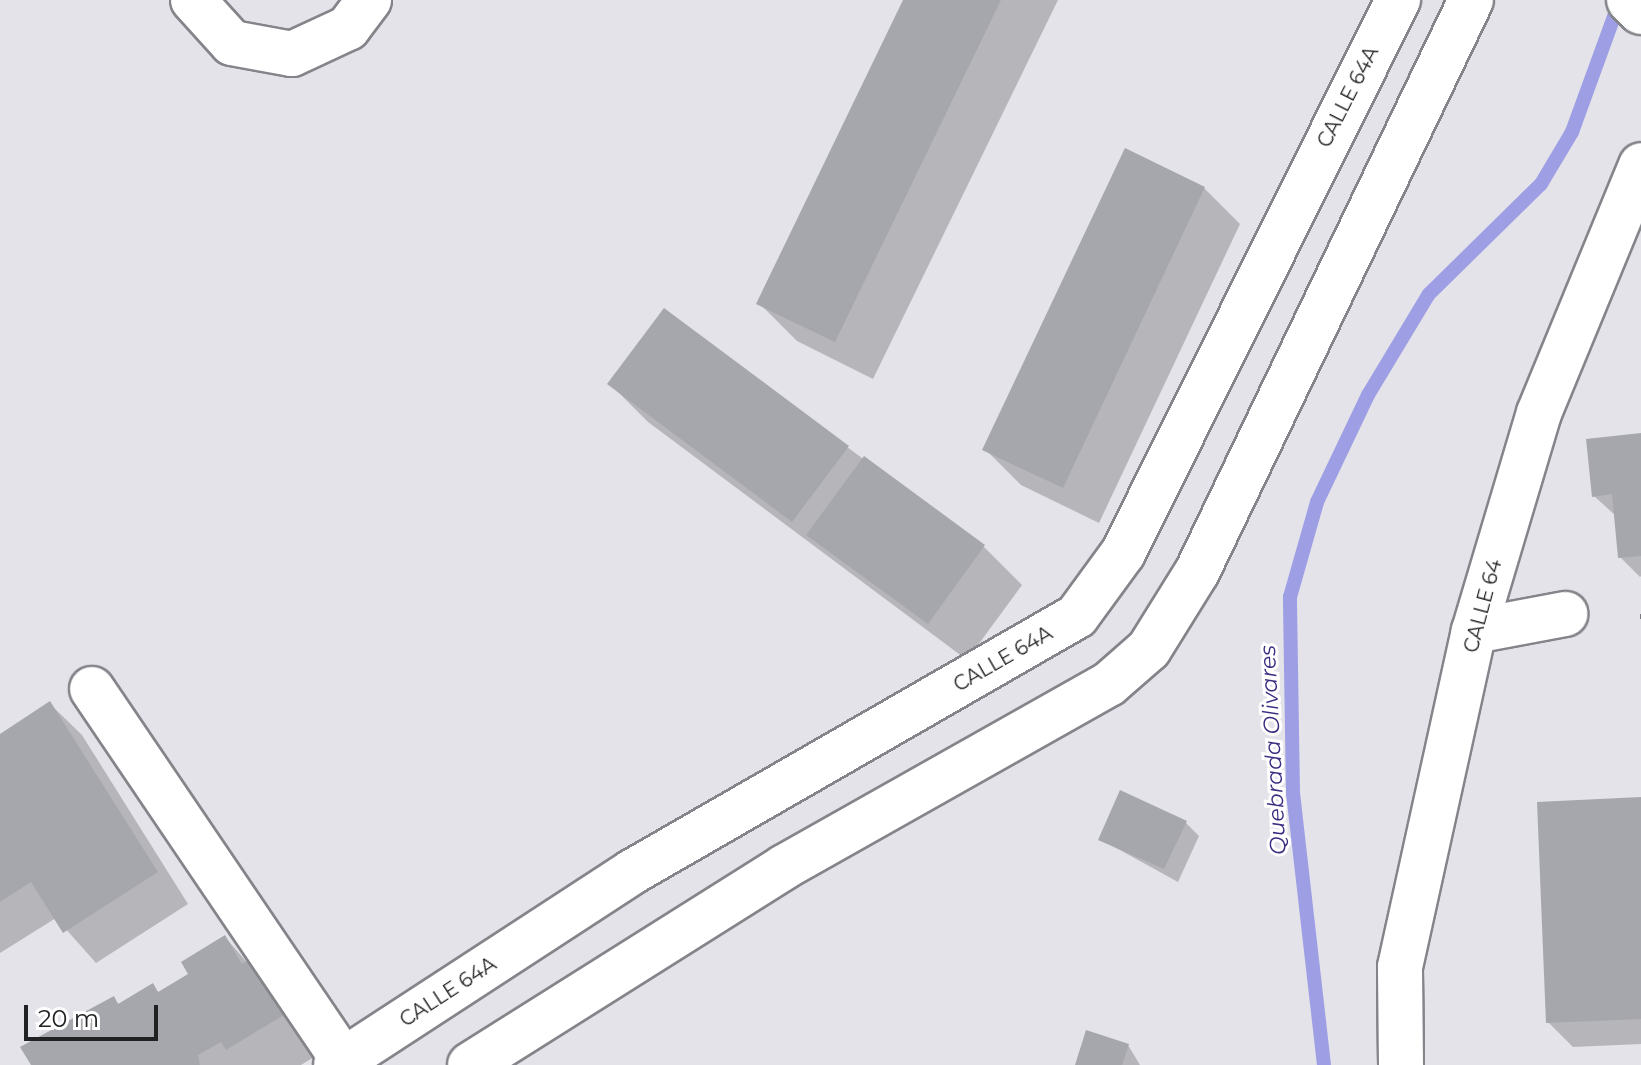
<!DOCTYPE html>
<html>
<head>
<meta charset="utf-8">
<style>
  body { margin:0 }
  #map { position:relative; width:1641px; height:1065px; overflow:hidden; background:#e3e3e9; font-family:Montserrat,sans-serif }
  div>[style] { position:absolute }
  .shadow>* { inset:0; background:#0003 }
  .stream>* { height:14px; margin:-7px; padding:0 7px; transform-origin:7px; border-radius:7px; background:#9e9ee5 }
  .building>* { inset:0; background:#a6a7ac }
  .path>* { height:5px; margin-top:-2.5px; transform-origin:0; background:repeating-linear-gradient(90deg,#7a7a7e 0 4px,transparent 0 8px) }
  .roads { filter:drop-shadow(2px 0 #84858a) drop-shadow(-2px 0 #84858a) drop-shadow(0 2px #84858a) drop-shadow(0 -2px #84858a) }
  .minor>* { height:44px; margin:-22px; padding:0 22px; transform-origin:22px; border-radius:22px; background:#fff }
  .major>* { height:44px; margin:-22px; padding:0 22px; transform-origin:22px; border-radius:22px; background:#fff }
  span { translate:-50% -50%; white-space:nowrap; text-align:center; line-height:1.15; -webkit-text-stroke:6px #fff; paint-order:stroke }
  .street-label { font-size:20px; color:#202123 }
  .water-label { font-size:22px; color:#392e80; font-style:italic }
  .scale { position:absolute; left:24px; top:1005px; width:134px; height:36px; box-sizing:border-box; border:4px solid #202123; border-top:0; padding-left:10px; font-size:24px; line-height:28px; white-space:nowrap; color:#202123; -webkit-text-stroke:6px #fff; paint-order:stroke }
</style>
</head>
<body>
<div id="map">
  <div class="shadow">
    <div style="clip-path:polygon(906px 0,1058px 0,873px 379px,797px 341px,759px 303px)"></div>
    <div style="clip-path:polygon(1204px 188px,1240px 224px,1099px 523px,1021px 485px,985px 449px)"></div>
    <div style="clip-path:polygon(610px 384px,847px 447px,984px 547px,1022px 585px,967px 660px,648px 422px)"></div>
    <div style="clip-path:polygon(1641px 435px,1641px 576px,1640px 577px,1620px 557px,1616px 516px,1594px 496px)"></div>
    <div style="clip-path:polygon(50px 704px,82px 735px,188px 904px,96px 963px,56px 918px,0 953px,0 736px)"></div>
    <div style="clip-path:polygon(1641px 799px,1641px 1044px,1573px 1047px,1548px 1022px)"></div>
    <div style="clip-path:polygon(1185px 822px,1199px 836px,1178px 882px,1100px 839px)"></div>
    <div style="clip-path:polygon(225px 937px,324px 1051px,301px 1065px,33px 1065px,113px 999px,120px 1005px,152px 986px,160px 994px,191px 975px)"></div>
    <div style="clip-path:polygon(1128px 1045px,1140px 1065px,1077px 1065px)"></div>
  </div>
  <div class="stream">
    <div style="left:1324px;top:1065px;width:273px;rotate:-96.5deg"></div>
    <div style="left:1293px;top:794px;width:197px;rotate:-90.9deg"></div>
    <div style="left:1290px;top:597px;width:99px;rotate:-74.1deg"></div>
    <div style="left:1317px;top:502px;width:119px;rotate:-64.5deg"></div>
    <div style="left:1368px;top:395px;width:118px;rotate:-58.9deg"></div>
    <div style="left:1429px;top:294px;width:157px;rotate:-44.5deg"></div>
    <div style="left:1541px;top:184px;width:61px;rotate:-59.2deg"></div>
    <div style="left:1572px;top:132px;width:140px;rotate:-70deg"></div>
  </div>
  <div class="building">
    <div style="clip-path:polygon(903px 0,1001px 0,835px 342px,756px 304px)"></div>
    <div style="clip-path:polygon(1125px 148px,1205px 187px,1063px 488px,982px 450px)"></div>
    <div style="clip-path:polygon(664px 308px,849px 446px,792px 522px,607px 384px)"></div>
    <div style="clip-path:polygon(1641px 433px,1641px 556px,1618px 558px,1612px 494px,1592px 497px,1586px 439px)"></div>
    <div style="clip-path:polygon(864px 456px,985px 545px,928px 624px,806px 535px)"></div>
    <div style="clip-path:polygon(50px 701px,158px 872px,63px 933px,31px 882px,0 902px,0 734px)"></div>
    <div style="clip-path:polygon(1120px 790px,1187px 821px,1164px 869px,1098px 840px)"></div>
    <div style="clip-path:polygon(1641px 797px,1641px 1019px,1546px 1023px,1537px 802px)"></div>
    <div style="clip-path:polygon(225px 935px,242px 964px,254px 957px,287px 1013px,226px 1050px,221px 1042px,198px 1055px,200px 1065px,31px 1065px,20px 1047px,114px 996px,118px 1004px,153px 983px,158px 992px,188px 974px,181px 962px)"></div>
    <div style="clip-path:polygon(1086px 1030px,1129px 1044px,1122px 1065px,1075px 1065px)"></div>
  </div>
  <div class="path">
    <div style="left:1640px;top:616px;width:1px"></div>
  </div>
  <div class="roads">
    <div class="minor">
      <div style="left:193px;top:0;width:58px;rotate:47.8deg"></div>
      <div style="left:232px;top:43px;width:61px;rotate:10.4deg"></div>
      <div style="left:292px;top:54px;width:62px;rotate:-24.9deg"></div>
      <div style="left:348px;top:28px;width:35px;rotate:-53deg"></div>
      <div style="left:1474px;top:631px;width:93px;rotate:-10.6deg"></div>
      <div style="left:92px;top:689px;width:448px;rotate:55.9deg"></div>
      <div style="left:336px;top:1065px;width:353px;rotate:-33.1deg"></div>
      <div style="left:632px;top:872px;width:513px;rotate:-29.91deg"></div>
      <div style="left:1077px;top:616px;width:78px;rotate:-53.9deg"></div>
      <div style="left:1123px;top:553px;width:618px;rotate:-63.56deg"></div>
      <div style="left:470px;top:1065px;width:371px;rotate:-32.2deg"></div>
      <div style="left:784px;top:867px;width:373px;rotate:-29.4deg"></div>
      <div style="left:1109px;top:684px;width:53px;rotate:-41.2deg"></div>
      <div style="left:1149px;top:649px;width:91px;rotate:-58.1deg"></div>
      <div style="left:1197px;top:572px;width:634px;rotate:-64.4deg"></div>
      <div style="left:1401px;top:1065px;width:98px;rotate:-90.6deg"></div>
      <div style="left:1400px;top:967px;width:344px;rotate:-77.6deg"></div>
      <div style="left:1474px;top:631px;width:227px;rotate:-73.4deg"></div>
      <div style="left:1539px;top:413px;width:268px;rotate:-67.6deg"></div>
    </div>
    <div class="major">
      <div style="left:1629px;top:0;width:17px;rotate:45deg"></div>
    </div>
  </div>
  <div class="street-label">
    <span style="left:1348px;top:97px;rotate:-63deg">CALLE 64A</span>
    <span style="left:1483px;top:606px;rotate:-75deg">CALLE 64</span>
    <span style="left:1003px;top:659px;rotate:-30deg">CALLE 64A</span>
    <span style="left:448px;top:992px;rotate:-33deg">CALLE 64A</span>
  </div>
  <div class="water-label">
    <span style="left:1273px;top:750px;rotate:-93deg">Quebrada Olivares</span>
  </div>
  <div class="scale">20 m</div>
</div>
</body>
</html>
